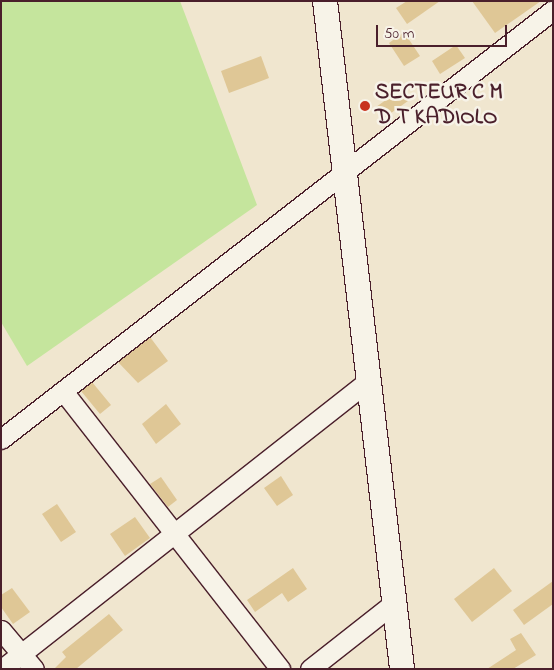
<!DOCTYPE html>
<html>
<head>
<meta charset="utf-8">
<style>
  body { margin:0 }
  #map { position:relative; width:554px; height:670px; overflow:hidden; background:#f0e6cf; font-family:"Indie Flower",sans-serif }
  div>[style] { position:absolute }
  .green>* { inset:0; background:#c5e59d }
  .building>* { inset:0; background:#dfc796 }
  .roads { filter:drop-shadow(1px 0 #4a1f2b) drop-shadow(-1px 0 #4a1f2b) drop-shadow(0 1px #4a1f2b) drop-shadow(0 -1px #4a1f2b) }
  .minor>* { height:19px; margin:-9.5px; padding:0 9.5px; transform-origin:9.5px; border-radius:9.5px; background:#f7f3e8 }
  .tertiary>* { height:24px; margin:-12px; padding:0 12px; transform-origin:12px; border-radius:12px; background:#f7f3e8 }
  .dots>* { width:14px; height:14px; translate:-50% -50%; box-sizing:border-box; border:2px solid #f7f3e8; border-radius:50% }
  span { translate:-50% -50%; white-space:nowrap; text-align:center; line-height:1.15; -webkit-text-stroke:5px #f7f3e8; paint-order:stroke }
  .poi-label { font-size:22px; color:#4a1f2b; font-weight:700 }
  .left { translate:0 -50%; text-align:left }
  .frame { position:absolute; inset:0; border:2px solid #4a1f2b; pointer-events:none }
  .scale { position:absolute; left:376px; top:25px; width:131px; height:22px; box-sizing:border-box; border:2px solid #4a1f2b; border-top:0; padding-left:6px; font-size:15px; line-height:18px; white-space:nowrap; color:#4a1f2b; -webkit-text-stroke:4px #f7f3e8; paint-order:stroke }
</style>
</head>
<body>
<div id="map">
  <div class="green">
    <div style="clip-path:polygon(1px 1px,180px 1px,257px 205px,27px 366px,1px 322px)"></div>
  </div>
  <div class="building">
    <div style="clip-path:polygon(407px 1px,440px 1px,407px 24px,396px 8px)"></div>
    <div style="clip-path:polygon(472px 1px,541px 1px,495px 33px)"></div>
    <div style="clip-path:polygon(404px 32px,420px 56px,404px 66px,389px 43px)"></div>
    <div style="clip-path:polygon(456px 45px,465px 58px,440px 74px,432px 61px)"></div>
    <div style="clip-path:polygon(261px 56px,269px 78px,229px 93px,221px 71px)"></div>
    <div style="clip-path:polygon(400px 90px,408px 101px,384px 118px,376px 107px)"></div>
    <div style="clip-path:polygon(150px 337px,168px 361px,138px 383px,118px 362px)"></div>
    <div style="clip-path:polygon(92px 382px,111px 405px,100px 414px,81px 391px)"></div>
    <div style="clip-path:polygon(166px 404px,181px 424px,156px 444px,142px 424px)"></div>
    <div style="clip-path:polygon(281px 476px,293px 495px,277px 506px,264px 488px)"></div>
    <div style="clip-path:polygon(161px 477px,177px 500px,168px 507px,150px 484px)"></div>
    <div style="clip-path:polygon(57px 504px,76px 532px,61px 542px,42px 514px)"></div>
    <div style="clip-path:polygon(135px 517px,150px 538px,125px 556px,110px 534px)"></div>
    <div style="clip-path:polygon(293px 568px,307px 589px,288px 602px,282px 593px,255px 612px,247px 600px)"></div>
    <div style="clip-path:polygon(494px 568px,512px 591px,472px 622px,454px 599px)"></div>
    <div style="clip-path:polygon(553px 581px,553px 604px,524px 625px,513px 610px)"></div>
    <div style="clip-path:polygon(12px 588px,30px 612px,13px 624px,1px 607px,1px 595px)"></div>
    <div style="clip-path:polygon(109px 614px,123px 630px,76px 669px,54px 669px,66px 657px,62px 652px)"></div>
    <div style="clip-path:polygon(521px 633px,536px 655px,513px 669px,487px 669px,516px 650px,510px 639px)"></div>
  </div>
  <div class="roads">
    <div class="minor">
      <div style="left:63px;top:391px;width:353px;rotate:52deg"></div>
      <div style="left:1px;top:439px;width:699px;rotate:-37.85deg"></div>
      <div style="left:1px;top:630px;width:51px;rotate:49.8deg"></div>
      <div style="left:2px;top:669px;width:467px;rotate:-38.2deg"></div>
      <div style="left:310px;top:669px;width:108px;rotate:-38.2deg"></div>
    </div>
    <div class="tertiary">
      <div style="left:325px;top:1px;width:672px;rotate:83.42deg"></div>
    </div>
  </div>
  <div class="dots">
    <div style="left:365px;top:106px;background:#c8321e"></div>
  </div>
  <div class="poi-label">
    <span class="left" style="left:375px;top:106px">SECTEUR C M<br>D T KADIOLO</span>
  </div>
  <div class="frame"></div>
  <div class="scale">50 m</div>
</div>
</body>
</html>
